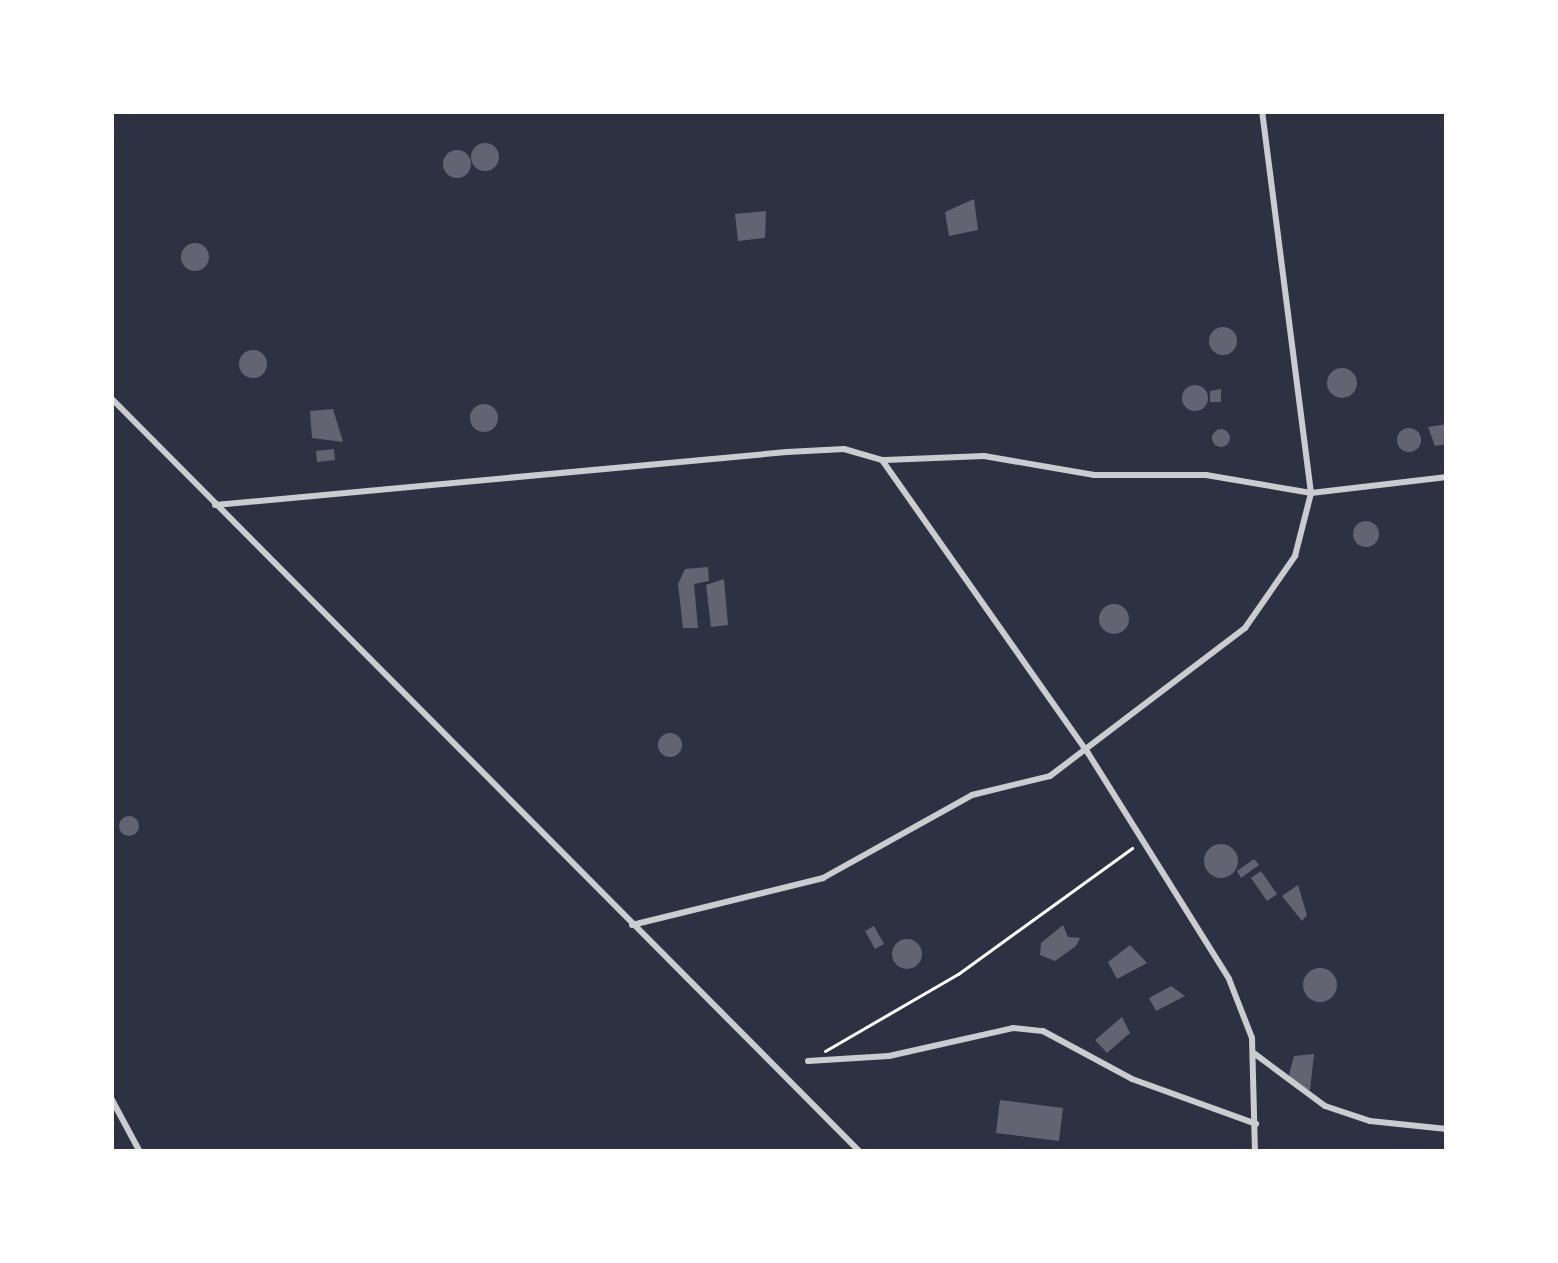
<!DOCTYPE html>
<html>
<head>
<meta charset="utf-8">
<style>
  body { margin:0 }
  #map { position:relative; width:1558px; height:1263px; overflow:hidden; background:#2d3142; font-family:"DejaVu Sans",sans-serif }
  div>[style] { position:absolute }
  .building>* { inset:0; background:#626471 }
  .round { border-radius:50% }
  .path>* { height:3px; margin:-1.5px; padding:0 1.5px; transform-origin:1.5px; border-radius:1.5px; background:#fff }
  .minor>* { height:6px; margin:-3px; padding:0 3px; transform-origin:3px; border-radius:3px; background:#caccd0 }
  span { translate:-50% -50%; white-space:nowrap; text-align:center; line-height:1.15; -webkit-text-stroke:12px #fff; paint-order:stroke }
  .frame { position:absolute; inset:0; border:114px solid #fff; pointer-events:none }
</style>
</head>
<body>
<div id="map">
  <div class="building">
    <div class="round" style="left:471px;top:143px;width:28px;height:28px"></div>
    <div class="round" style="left:443px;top:150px;width:28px;height:28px"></div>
    <div style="clip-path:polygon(974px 199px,978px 230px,949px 236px,945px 212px)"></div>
    <div style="clip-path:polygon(766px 211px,765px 238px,738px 241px,735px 214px)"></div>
    <div class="round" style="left:181px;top:243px;width:28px;height:28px"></div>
    <div class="round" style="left:1209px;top:327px;width:28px;height:28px"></div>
    <div class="round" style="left:239px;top:350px;width:28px;height:28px"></div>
    <div class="round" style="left:1327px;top:368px;width:30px;height:30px"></div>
    <div class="round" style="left:1182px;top:385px;width:26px;height:26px"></div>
    <div style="clip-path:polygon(1221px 389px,1221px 402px,1210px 402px,1210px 391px)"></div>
    <div class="round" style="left:470px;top:404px;width:28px;height:28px"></div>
    <div style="clip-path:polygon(333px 409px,343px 442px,312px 438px,310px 411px)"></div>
    <div style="clip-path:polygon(1447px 424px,1447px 444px,1435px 446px,1428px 427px)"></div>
    <div class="round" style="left:1397px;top:428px;width:24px;height:24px"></div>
    <div class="round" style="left:1212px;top:429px;width:18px;height:18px"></div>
    <div style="clip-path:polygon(334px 449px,335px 460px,317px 462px,316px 451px)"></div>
    <div class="round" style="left:1353px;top:521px;width:26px;height:26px"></div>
    <div style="clip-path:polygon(708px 567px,709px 581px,694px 584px,698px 628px,683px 628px,678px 584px,685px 569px)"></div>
    <div style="clip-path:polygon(724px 579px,728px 625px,711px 627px,706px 585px)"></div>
    <div class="round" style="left:1099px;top:604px;width:30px;height:30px"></div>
    <div class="round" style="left:658px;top:733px;width:24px;height:24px"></div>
    <div class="round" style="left:119px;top:816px;width:20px;height:20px"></div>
    <div class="round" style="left:1204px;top:844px;width:34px;height:34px"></div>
    <div style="clip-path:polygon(1254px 859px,1259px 865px,1241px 878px,1237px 871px)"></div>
    <div style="clip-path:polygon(1261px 871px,1277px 894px,1267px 901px,1251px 878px)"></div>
    <div style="clip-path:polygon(1298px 885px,1307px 915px,1302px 921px,1282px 896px)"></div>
    <div style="clip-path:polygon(1063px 925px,1068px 937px,1080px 938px,1076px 946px,1055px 961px,1040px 955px,1041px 943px)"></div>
    <div style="clip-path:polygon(874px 926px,884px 944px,875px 949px,865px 931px)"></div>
    <div class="round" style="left:892px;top:939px;width:30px;height:30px"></div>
    <div style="clip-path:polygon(1130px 945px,1147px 963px,1117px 979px,1108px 962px)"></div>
    <div class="round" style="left:1303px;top:968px;width:34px;height:34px"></div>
    <div style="clip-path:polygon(1171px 986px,1185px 996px,1156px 1011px,1149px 998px)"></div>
    <div style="clip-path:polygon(1122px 1017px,1130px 1033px,1107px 1053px,1095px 1040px)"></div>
    <div style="clip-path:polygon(1314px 1054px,1310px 1090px,1295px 1088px,1289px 1075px,1294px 1056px)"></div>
    <div style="clip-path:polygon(1000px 1100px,1063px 1108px,1059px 1141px,996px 1133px)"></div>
  </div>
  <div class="path">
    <div style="left:825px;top:1051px;width:154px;rotate:-30.1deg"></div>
    <div style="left:958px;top:974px;width:215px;rotate:-35.9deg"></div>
  </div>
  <div class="minor">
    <div style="left:111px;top:398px;width:1063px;rotate:45.19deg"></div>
    <div style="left:885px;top:460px;width:99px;rotate:-2.3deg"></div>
    <div style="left:984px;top:456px;width:112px;rotate:9.8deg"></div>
    <div style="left:1094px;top:475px;width:112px"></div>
    <div style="left:1206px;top:475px;width:107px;rotate:9.7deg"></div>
    <div style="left:1311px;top:493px;width:137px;rotate:-6.7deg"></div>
    <div style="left:215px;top:505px;width:574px;rotate:-5.29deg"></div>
    <div style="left:787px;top:452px;width:57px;rotate:-3deg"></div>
    <div style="left:844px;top:449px;width:40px;rotate:16deg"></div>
    <div style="left:882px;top:460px;width:358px;rotate:54.9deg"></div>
    <div style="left:1088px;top:753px;width:266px;rotate:58deg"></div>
    <div style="left:1229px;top:979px;width:63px;rotate:68.7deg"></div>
    <div style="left:1252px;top:1038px;width:114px;rotate:88.5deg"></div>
    <div style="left:632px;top:925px;width:197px;rotate:-13.8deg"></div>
    <div style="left:823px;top:878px;width:171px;rotate:-29.1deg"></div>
    <div style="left:972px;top:795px;width:80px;rotate:-13.7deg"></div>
    <div style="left:1050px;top:776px;width:245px;rotate:-37.2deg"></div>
    <div style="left:1245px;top:628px;width:88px;rotate:-55.2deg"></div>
    <div style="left:1295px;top:556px;width:65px;rotate:-75.7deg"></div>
    <div style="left:1311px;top:493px;width:385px;rotate:-97.3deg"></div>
    <div style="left:111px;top:941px;width:129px;rotate:90deg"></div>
    <div style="left:1255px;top:1054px;width:87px;rotate:36.6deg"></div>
    <div style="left:1325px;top:1106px;width:47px;rotate:18.4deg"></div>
    <div style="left:1370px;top:1121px;width:77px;rotate:5.9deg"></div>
    <div style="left:808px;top:1061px;width:81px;rotate:-3.5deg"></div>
    <div style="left:889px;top:1056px;width:127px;rotate:-12.7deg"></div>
    <div style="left:1013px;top:1028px;width:30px;rotate:6deg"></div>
    <div style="left:1043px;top:1031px;width:101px;rotate:28.3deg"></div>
    <div style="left:1132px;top:1079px;width:132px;rotate:19.9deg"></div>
    <div style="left:111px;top:1098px;width:61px;rotate:61.8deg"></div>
  </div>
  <div class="frame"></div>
</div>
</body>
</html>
